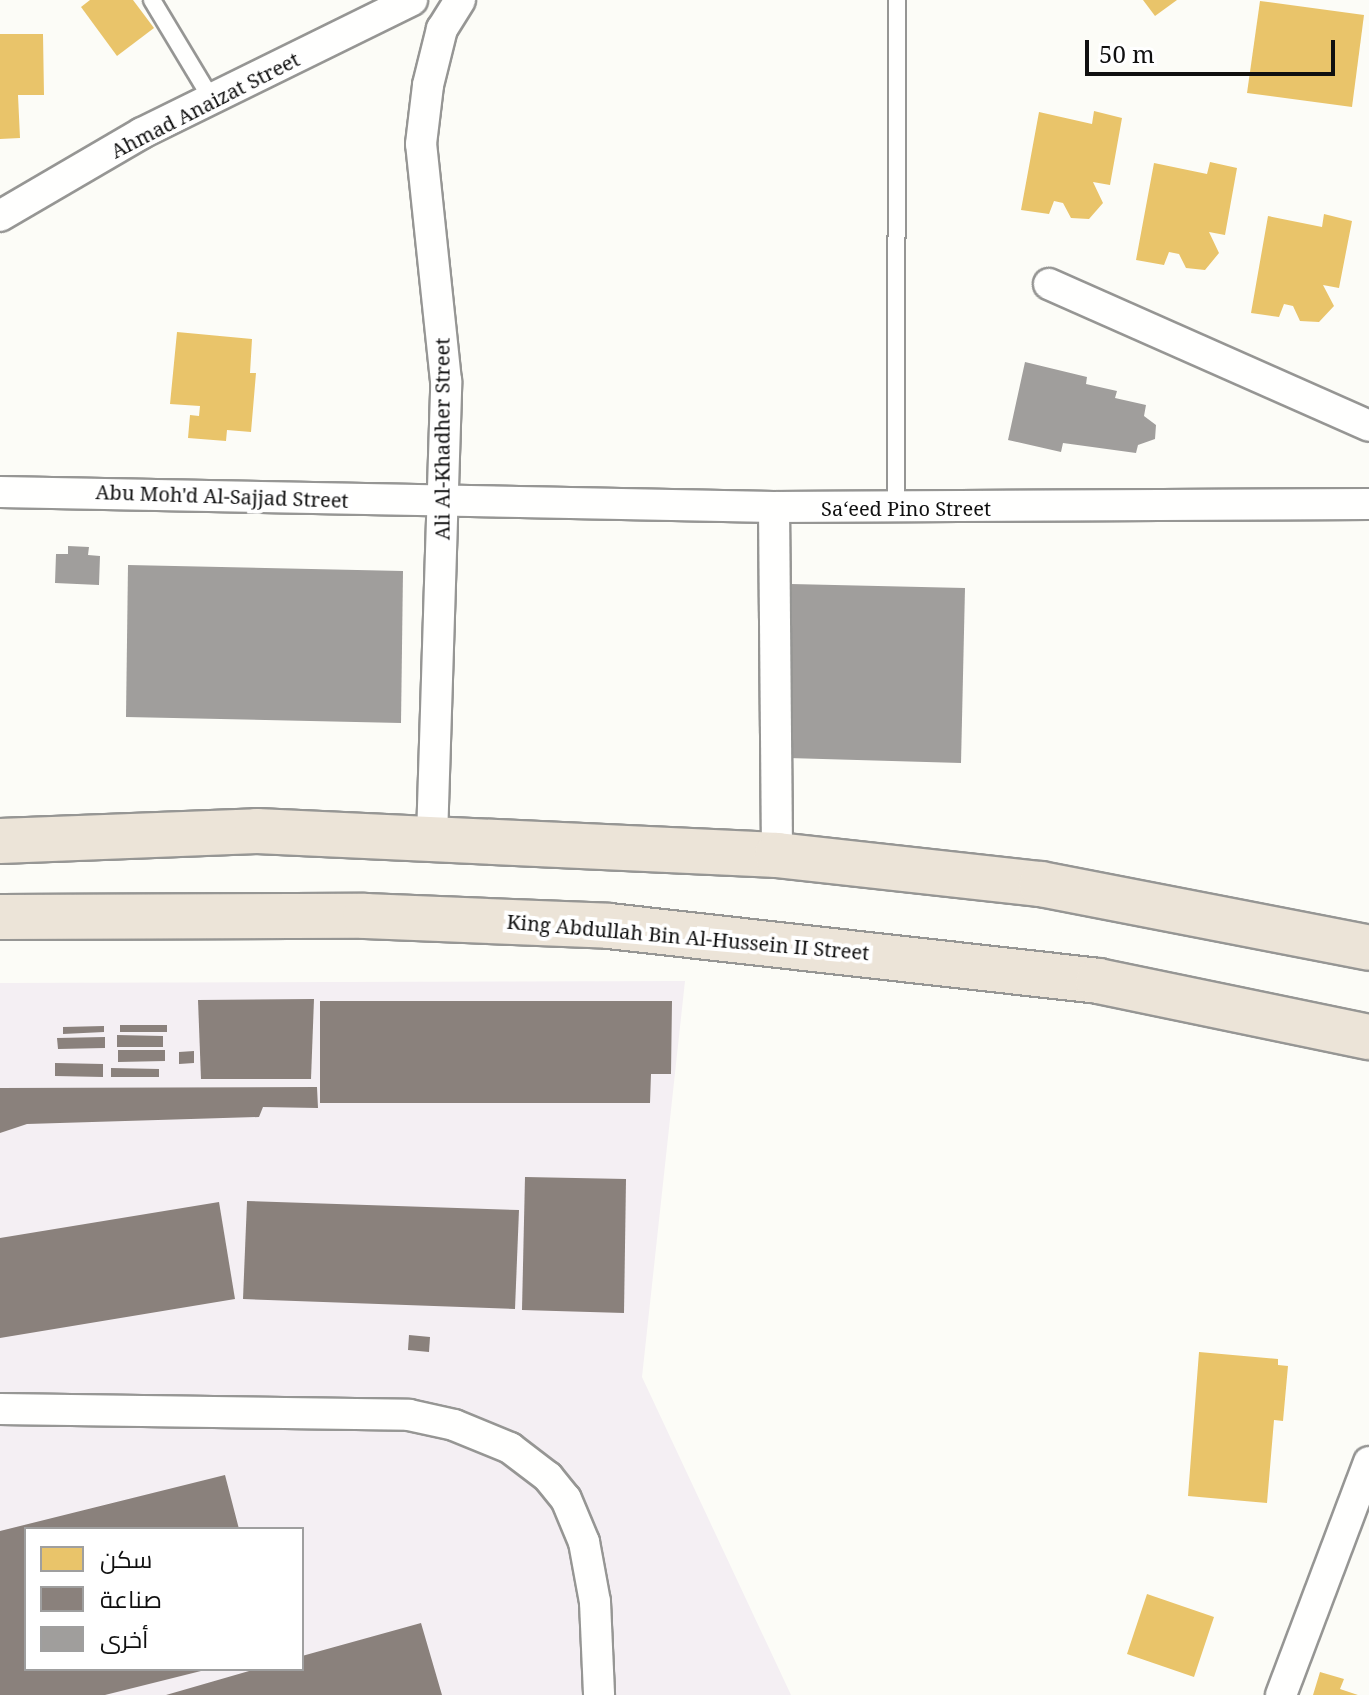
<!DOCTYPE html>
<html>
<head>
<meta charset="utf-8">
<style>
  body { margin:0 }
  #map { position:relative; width:1369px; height:1695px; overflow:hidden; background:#fcfcf7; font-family:"Noto Serif",Cairo,serif }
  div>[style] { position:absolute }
  .industrial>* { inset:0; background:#f4eff3 }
  .homes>* { inset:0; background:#e9c46a }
  .industry>* { inset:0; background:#8a817c }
  .building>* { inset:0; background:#a09e9c }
  .roads { filter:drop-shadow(2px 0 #969694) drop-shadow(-2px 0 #969694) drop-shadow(0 2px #969694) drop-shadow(0 -2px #969694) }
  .service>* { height:16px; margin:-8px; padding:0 8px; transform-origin:8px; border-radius:8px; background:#fffffe }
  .minor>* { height:30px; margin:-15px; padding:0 15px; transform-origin:15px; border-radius:15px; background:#fffffe }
  .trunk>* { height:44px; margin:-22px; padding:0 22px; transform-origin:22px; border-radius:22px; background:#ece4d8 }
  span { translate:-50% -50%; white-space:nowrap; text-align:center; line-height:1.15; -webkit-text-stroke:8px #fff; paint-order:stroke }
  .street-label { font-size:20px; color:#101010 }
  .legend { position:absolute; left:24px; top:1527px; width:280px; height:144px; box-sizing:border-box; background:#fff; border:2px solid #9f9f9f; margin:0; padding:10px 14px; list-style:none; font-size:24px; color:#101010 }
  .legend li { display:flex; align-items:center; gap:16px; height:40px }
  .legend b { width:40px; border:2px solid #9f9f9f }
  .scale { position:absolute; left:1085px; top:40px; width:250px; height:36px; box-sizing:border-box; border:4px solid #101010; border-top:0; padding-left:10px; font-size:24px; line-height:28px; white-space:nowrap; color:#101010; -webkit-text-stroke:6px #fff; paint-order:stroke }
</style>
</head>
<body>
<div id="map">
  <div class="industrial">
    <div style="clip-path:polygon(evenodd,685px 981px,642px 1377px,791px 1695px,0 1695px,0 983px,685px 981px,26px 1529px,302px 1529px,302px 1669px,26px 1669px,26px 1529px)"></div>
  </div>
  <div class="homes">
    <div style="clip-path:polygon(90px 0,133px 0,154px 28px,117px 56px,81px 7px)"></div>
    <div style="clip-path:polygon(1143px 0,1177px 0,1155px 16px)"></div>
    <div style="clip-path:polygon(1260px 1px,1364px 15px,1352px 107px,1247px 93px)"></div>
    <div style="clip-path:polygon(0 34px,43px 34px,44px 95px,18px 95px,20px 138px,0 139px)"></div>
    <div style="clip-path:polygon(1094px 111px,1122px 118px,1110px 185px,1093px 182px,1103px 203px,1089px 219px,1071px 218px,1063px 203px,1054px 201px,1049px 214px,1021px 210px,1039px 112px,1092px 124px)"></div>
    <div style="clip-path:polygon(1210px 162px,1237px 168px,1225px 235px,1209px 232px,1219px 253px,1205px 270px,1186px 268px,1179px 254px,1169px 252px,1164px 265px,1136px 260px,1154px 163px,1207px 174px)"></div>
    <div style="clip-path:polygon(1324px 214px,1352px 221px,1339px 288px,1323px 285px,1334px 306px,1319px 322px,1300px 321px,1293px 306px,1284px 304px,1279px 317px,1251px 313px,1268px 216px,1322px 227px)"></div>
    <div style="clip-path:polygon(177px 332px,252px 339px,250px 373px,256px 373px,251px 432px,227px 430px,226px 441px,188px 438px,190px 415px,199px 416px,200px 406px,170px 404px)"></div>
    <div style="clip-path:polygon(1199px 1352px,1278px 1359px,1278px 1365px,1288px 1366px,1283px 1421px,1274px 1420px,1267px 1503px,1188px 1496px)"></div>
    <div style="clip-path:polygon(1147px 1594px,1214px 1617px,1194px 1677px,1127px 1654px)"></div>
    <div style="clip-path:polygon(1320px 1672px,1344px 1679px,1340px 1689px,1358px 1695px,1313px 1695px)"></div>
  </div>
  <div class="industry">
    <div style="clip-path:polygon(314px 999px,311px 1079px,201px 1079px,198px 1000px)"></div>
    <div style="clip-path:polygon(320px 1001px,672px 1001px,671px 1074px,651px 1074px,650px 1103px,320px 1103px)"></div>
    <div style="clip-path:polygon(120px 1025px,167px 1025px,167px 1032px,120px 1032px)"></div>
    <div style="clip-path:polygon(104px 1026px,104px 1032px,63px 1034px,63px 1027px)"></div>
    <div style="clip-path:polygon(117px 1035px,163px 1036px,163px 1047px,117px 1047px)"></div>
    <div style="clip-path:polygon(105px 1037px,105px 1048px,58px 1049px,57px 1038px)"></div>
    <div style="clip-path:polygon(118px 1050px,165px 1050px,165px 1061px,118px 1062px)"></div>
    <div style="clip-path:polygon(194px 1051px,194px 1063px,179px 1064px,179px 1052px)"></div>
    <div style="clip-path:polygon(55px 1063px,103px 1064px,103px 1077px,55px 1076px)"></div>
    <div style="clip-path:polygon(111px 1068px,159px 1069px,159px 1077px,111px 1077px)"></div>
    <div style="clip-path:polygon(317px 1087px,318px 1108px,263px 1107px,259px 1117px,27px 1124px,0 1133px,0 1088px)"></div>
    <div style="clip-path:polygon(525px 1177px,626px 1179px,624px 1313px,522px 1310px)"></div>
    <div style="clip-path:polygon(247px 1201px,519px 1210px,515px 1309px,243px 1299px)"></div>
    <div style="clip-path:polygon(219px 1202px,235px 1299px,0 1338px,0 1238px)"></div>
    <div style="clip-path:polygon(409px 1335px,430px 1337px,429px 1352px,408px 1350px)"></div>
    <div style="clip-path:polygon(225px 1475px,239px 1529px,26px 1529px,26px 1669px,205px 1670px,105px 1695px,0 1695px,0 1531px)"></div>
    <div style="clip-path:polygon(421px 1623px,442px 1695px,166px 1695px,256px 1669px,302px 1669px,302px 1656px)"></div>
  </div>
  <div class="building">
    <div style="clip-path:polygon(1025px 362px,1087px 377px,1086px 384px,1117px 391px,1115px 398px,1146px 405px,1144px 416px,1156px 425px,1155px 439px,1138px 445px,1136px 453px,1063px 443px,1061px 452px,1008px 440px)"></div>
    <div style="clip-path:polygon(68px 546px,89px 547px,88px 555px,100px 556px,99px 585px,55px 583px,56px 554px,68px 554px)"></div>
    <div style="clip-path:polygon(128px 565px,403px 571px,401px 723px,126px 717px)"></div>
    <div style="clip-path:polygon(791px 584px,965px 588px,961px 763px,788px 758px)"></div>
  </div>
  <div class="roads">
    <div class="service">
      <div style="left:152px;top:0;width:117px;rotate:59deg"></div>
      <div style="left:896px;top:508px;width:508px;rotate:-89.89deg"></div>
    </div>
    <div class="minor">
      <div style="left:0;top:216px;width:164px;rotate:-30.3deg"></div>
      <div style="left:142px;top:133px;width:301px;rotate:-26.2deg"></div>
      <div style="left:1049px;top:284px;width:350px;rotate:23.9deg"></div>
      <div style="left:0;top:492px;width:774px;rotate:1.11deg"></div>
      <div style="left:774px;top:507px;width:595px;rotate:-0.29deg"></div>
      <div style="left:774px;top:507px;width:348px;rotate:89.5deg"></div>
      <div style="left:432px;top:838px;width:457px;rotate:-88.2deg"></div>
      <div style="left:446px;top:381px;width:238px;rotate:-96deg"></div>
      <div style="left:421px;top:144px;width:59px;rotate:-83.2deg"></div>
      <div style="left:428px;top:85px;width:58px;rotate:-76deg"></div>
      <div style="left:442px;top:29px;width:34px;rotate:-58deg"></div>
      <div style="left:0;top:1409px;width:409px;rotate:0.8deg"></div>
      <div style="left:409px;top:1415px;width:46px;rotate:12.5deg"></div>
      <div style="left:454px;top:1425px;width:61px;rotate:22.3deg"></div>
      <div style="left:510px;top:1448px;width:48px;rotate:37.3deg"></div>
      <div style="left:548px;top:1477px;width:28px;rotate:51deg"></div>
      <div style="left:566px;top:1499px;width:47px;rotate:67.3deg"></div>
      <div style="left:584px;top:1542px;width:61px;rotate:79.6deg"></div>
      <div style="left:595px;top:1602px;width:93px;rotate:87.5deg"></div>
      <div style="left:1281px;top:1695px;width:249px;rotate:-69.3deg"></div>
    </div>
    <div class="trunk">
      <div style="left:0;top:841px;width:257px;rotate:-2.2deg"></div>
      <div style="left:257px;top:831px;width:521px;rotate:2.64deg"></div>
      <div style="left:777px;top:855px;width:266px;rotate:6.3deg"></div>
      <div style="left:1041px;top:884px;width:334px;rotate:11deg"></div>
      <div style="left:0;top:917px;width:365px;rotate:-0.2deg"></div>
      <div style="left:365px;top:916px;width:244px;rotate:2.3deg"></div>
      <div style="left:609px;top:926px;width:492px;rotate:6.4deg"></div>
      <div style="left:1098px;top:981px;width:277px;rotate:11.7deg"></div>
    </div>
  </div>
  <div class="street-label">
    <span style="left:205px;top:105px;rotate:-27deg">Ahmad Anaizat Street</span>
    <span style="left:442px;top:439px;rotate:-90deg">Ali Al-Khadher Street</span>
    <span style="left:222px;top:496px;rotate:2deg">Abu Moh'd Al-Sajjad Street</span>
    <span style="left:906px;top:508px">Sa‘eed Pino Street</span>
    <span style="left:688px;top:937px;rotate:5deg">King Abdullah Bin Al-Hussein II Street</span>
  </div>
  <ul class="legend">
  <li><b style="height:22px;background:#e9c46a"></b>سكن</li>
  <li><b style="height:22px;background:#8a817c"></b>صناعة</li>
  <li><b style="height:22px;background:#a09e9c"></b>أخرى</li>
  </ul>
  <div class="scale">50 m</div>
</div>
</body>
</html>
